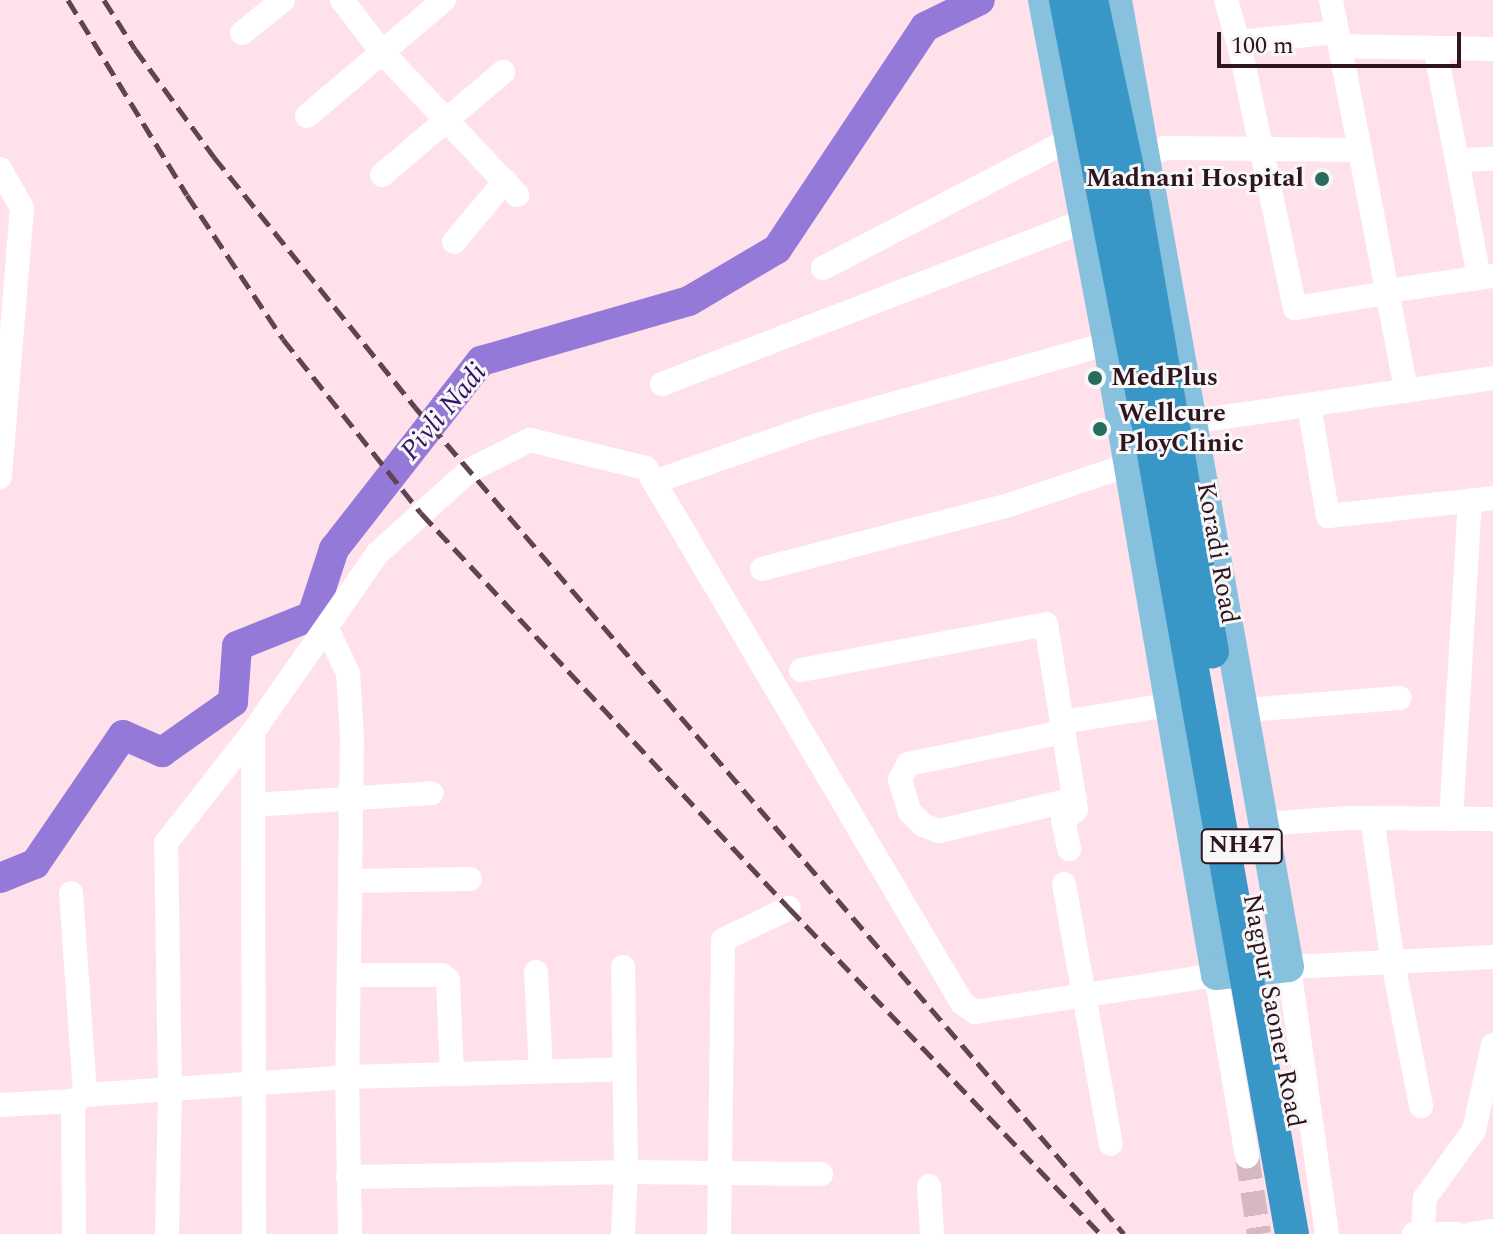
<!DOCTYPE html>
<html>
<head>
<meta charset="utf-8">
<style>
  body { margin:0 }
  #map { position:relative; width:1493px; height:1234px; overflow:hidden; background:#ffe1eb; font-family:Spectral,serif }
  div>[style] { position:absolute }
  .river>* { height:30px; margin:-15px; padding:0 15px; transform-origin:15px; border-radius:15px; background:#9479d8 }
  .minor-tunnel>* { height:24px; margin-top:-12px; transform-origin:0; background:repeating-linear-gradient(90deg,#d5b8c2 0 24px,transparent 0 36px) }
  .minor>* { height:24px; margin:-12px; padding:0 12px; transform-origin:12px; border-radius:12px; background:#fff }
  .major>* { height:30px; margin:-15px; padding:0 15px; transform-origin:15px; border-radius:15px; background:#88c1de }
  .highway>* { height:34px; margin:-17px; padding:0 17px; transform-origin:17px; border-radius:17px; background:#3997c8 }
  .rail>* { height:5px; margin-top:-2.5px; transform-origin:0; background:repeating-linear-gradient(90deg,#5f444f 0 16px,transparent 0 24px) }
  .dots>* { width:22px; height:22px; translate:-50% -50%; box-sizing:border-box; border:4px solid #f7f7f7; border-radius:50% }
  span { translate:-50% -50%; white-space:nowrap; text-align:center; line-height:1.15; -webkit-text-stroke:6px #f7f7f7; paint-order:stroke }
  .shield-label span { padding:2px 6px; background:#f7f7f7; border:2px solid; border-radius:6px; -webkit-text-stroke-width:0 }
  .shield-label { font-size:24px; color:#2f1520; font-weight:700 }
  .poi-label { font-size:26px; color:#2f1520; font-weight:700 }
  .right { translate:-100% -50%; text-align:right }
  .left { translate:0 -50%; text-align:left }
  .street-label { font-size:26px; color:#2f1520 }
  .water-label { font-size:28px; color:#361368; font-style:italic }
  .scale { position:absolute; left:1217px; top:32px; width:244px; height:36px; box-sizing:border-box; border:4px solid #2f1520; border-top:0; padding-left:10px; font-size:24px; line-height:28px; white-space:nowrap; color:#2f1520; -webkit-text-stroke:6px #f7f7f7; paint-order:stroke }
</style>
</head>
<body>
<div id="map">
  <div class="river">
    <div style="left:0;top:878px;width:38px;rotate:-22deg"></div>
    <div style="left:35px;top:864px;width:156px;rotate:-55.7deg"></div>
    <div style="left:123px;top:735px;width:43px;rotate:23.6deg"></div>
    <div style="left:162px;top:752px;width:87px;rotate:-35.2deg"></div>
    <div style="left:233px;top:702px;width:56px;rotate:-85.9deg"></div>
    <div style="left:237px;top:646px;width:81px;rotate:-21.8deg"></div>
    <div style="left:312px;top:616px;width:71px;rotate:-71.8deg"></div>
    <div style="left:334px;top:549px;width:239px;rotate:-52deg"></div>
    <div style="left:481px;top:361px;width:216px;rotate:-16.1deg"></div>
    <div style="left:689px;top:301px;width:102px;rotate:-30.6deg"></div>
    <div style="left:777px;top:249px;width:267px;rotate:-56.3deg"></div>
    <div style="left:925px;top:27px;width:61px;rotate:-26.1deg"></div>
  </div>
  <div class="minor-tunnel">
    <div style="left:1247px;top:1156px;width:79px;rotate:81.3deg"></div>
  </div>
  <div class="minor">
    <div style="left:342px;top:0;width:66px;rotate:52.4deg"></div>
    <div style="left:382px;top:52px;width:197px;rotate:46.6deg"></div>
    <div style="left:1226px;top:0;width:54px;rotate:73.9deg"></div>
    <div style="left:1241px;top:52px;width:262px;rotate:78.1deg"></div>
    <div style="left:1295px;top:308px;width:93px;rotate:-9.3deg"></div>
    <div style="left:1331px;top:0;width:398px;rotate:79.1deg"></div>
    <div style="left:242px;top:33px;width:53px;rotate:-38.8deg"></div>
    <div style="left:1239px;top:42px;width:99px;rotate:-5.8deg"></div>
    <div style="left:1340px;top:46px;width:153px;rotate:1.1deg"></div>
    <div style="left:1435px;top:48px;width:114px;rotate:78.9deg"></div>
    <div style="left:1457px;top:160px;width:36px;rotate:-2deg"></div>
    <div style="left:307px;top:116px;width:180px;rotate:-40.3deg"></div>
    <div style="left:1144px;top:157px;width:23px;rotate:-23deg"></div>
    <div style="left:1165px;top:148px;width:195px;rotate:0.6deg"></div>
    <div style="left:1457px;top:160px;width:120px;rotate:79.4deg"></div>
    <div style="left:0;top:169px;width:45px;rotate:60.6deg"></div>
    <div style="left:22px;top:208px;width:270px;rotate:94.7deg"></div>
    <div style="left:382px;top:175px;width:159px;rotate:-40.4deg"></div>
    <div style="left:454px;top:242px;width:80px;rotate:-50.1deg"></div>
    <div style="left:823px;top:268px;width:280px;rotate:-27.5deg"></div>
    <div style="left:1387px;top:291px;width:107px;rotate:-8.1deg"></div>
    <div style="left:662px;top:384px;width:455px;rotate:-21.1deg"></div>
    <div style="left:1309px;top:405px;width:113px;rotate:80.3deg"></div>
    <div style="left:1328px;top:516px;width:166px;rotate:-6.2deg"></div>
    <div style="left:1175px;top:424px;width:321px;rotate:-8.2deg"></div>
    <div style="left:654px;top:482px;width:173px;rotate:-19.3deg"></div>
    <div style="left:817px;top:425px;width:302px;rotate:-15.6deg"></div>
    <div style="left:762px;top:569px;width:255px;rotate:-14.5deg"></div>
    <div style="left:1009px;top:505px;width:141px;rotate:-18.6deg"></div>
    <div style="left:327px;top:629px;width:49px;rotate:64.5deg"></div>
    <div style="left:348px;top:673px;width:66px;rotate:86.5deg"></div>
    <div style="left:352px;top:739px;width:338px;rotate:90.8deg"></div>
    <div style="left:347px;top:1077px;width:157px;rotate:88.9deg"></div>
    <div style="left:801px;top:670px;width:249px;rotate:-10.6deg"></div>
    <div style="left:1046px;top:624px;width:188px;rotate:80.8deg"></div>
    <div style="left:1076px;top:810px;width:16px;rotate:142deg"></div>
    <div style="left:1063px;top:820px;width:30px;rotate:78deg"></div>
    <div style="left:1246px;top:710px;width:154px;rotate:-4.5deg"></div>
    <div style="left:1062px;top:722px;width:107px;rotate:-9.1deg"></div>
    <div style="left:253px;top:732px;width:502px;rotate:89.89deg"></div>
    <div style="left:1063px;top:732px;width:158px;rotate:168.3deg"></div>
    <div style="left:908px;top:764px;width:18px;rotate:117deg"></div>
    <div style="left:900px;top:780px;width:34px;rotate:73deg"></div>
    <div style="left:910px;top:812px;width:18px;rotate:45deg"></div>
    <div style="left:923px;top:825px;width:17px;rotate:21deg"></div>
    <div style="left:939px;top:831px;width:140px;rotate:-13.2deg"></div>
    <div style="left:253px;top:805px;width:179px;rotate:-3.8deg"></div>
    <div style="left:1372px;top:818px;width:147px;rotate:81.8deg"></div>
    <div style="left:1393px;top:963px;width:146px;rotate:78.9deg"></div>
    <div style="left:1451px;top:819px;width:319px;rotate:-86.6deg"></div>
    <div style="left:1262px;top:824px;width:85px;rotate:-4deg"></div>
    <div style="left:1347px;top:818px;width:146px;rotate:0.4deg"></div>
    <div style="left:350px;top:881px;width:120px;rotate:-1deg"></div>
    <div style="left:1064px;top:884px;width:264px;rotate:79.8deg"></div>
    <div style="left:71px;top:893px;width:202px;rotate:86deg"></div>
    <div style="left:536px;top:972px;width:99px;rotate:87.1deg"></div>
    <div style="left:349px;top:975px;width:93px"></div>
    <div style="left:442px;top:975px;width:8px;rotate:40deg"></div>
    <div style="left:448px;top:980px;width:94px;rotate:87.6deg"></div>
    <div style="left:73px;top:1101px;width:133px;rotate:89.6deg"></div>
    <div style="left:0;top:1105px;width:73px;rotate:-3.1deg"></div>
    <div style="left:73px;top:1101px;width:13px;rotate:-27deg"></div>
    <div style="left:85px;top:1095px;width:263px;rotate:-3.9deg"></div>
    <div style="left:347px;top:1077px;width:278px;rotate:-1.6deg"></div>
    <div style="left:348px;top:1177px;width:278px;rotate:-1deg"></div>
    <div style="left:626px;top:1172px;width:195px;rotate:0.6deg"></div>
    <div style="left:929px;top:1186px;width:48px;rotate:86.4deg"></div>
    <div style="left:1423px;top:1232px;width:34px;rotate:-87deg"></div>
    <div style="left:1425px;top:1198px;width:84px;rotate:-54.2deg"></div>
    <div style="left:1474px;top:1130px;width:87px;rotate:-77.4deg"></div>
    <div style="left:167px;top:1234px;width:146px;rotate:-88.8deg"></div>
    <div style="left:170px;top:1088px;width:245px;rotate:-90.9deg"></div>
    <div style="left:166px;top:843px;width:141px;rotate:-51.9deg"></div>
    <div style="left:253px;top:732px;width:218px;rotate:-55.1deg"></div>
    <div style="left:378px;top:553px;width:124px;rotate:-42.1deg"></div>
    <div style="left:470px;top:470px;width:67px;rotate:-26.6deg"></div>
    <div style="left:530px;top:440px;width:119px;rotate:13.6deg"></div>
    <div style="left:646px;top:468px;width:621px;rotate:59.43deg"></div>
    <div style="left:962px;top:1003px;width:16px;rotate:35deg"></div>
    <div style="left:975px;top:1012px;width:244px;rotate:-8.7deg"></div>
    <div style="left:1216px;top:975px;width:184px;rotate:80.3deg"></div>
    <div style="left:623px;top:1234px;width:62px;rotate:-87.2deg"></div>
    <div style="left:626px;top:1172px;width:205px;rotate:-90.8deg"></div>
    <div style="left:719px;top:1234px;width:294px;rotate:-89.2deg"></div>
    <div style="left:723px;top:940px;width:73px;rotate:-25.9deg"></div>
    <div style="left:1327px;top:1234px;width:270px;rotate:-98.1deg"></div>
    <div style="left:1289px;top:967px;width:204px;rotate:-2.8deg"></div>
    <div style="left:1414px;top:1234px;width:43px"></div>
    <div style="left:1471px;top:1234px;width:22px;rotate:-8deg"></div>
  </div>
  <div class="major">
    <div style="left:1043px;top:0;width:350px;rotate:79.3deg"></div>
    <div style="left:1108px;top:344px;width:640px;rotate:80.29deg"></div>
    <div style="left:1216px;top:975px;width:73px;rotate:-6.3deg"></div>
    <div style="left:1289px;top:967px;width:982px;rotate:-100.09deg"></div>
  </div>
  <div class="highway">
    <div style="left:1066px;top:0;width:428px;rotate:79deg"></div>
    <div style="left:1148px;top:420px;width:827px;rotate:79.97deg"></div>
    <div style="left:1091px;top:0;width:211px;rotate:77.9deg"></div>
    <div style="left:1135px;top:206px;width:452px;rotate:80.2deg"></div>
  </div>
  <div class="rail">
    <div style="left:68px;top:0;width:228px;rotate:58.6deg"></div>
    <div style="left:187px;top:195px;width:173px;rotate:56.3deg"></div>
    <div style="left:283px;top:339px;width:222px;rotate:51.6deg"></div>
    <div style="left:421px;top:513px;width:540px;rotate:47.03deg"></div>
    <div style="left:789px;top:908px;width:451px;rotate:46.3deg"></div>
    <div style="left:104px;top:0;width:58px;rotate:57.7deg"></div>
    <div style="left:135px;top:49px;width:134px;rotate:53.8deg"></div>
    <div style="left:214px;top:157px;width:321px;rotate:51.2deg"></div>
    <div style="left:415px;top:407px;width:1089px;rotate:49.39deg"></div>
  </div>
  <div class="dots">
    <div style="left:1322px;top:179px;background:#296b5c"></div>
    <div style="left:1095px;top:378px;background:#296b5c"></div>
    <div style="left:1100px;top:429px;background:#296b5c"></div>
  </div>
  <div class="shield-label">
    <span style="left:1242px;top:846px">NH47</span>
  </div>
  <div class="poi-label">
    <span class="right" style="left:1304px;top:179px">Madnani Hospital</span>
    <span class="left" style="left:1111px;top:378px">MedPlus</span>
    <span class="left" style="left:1118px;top:429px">Wellcure<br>PloyClinic</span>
  </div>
  <div class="street-label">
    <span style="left:1217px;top:553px;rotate:80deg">Koradi Road</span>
    <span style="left:1273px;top:1011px;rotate:79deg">Nagpur Saoner Road</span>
  </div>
  <div class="water-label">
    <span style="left:444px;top:412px;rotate:-50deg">Pivli Nadi</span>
  </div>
  <div class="scale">100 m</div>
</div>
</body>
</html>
